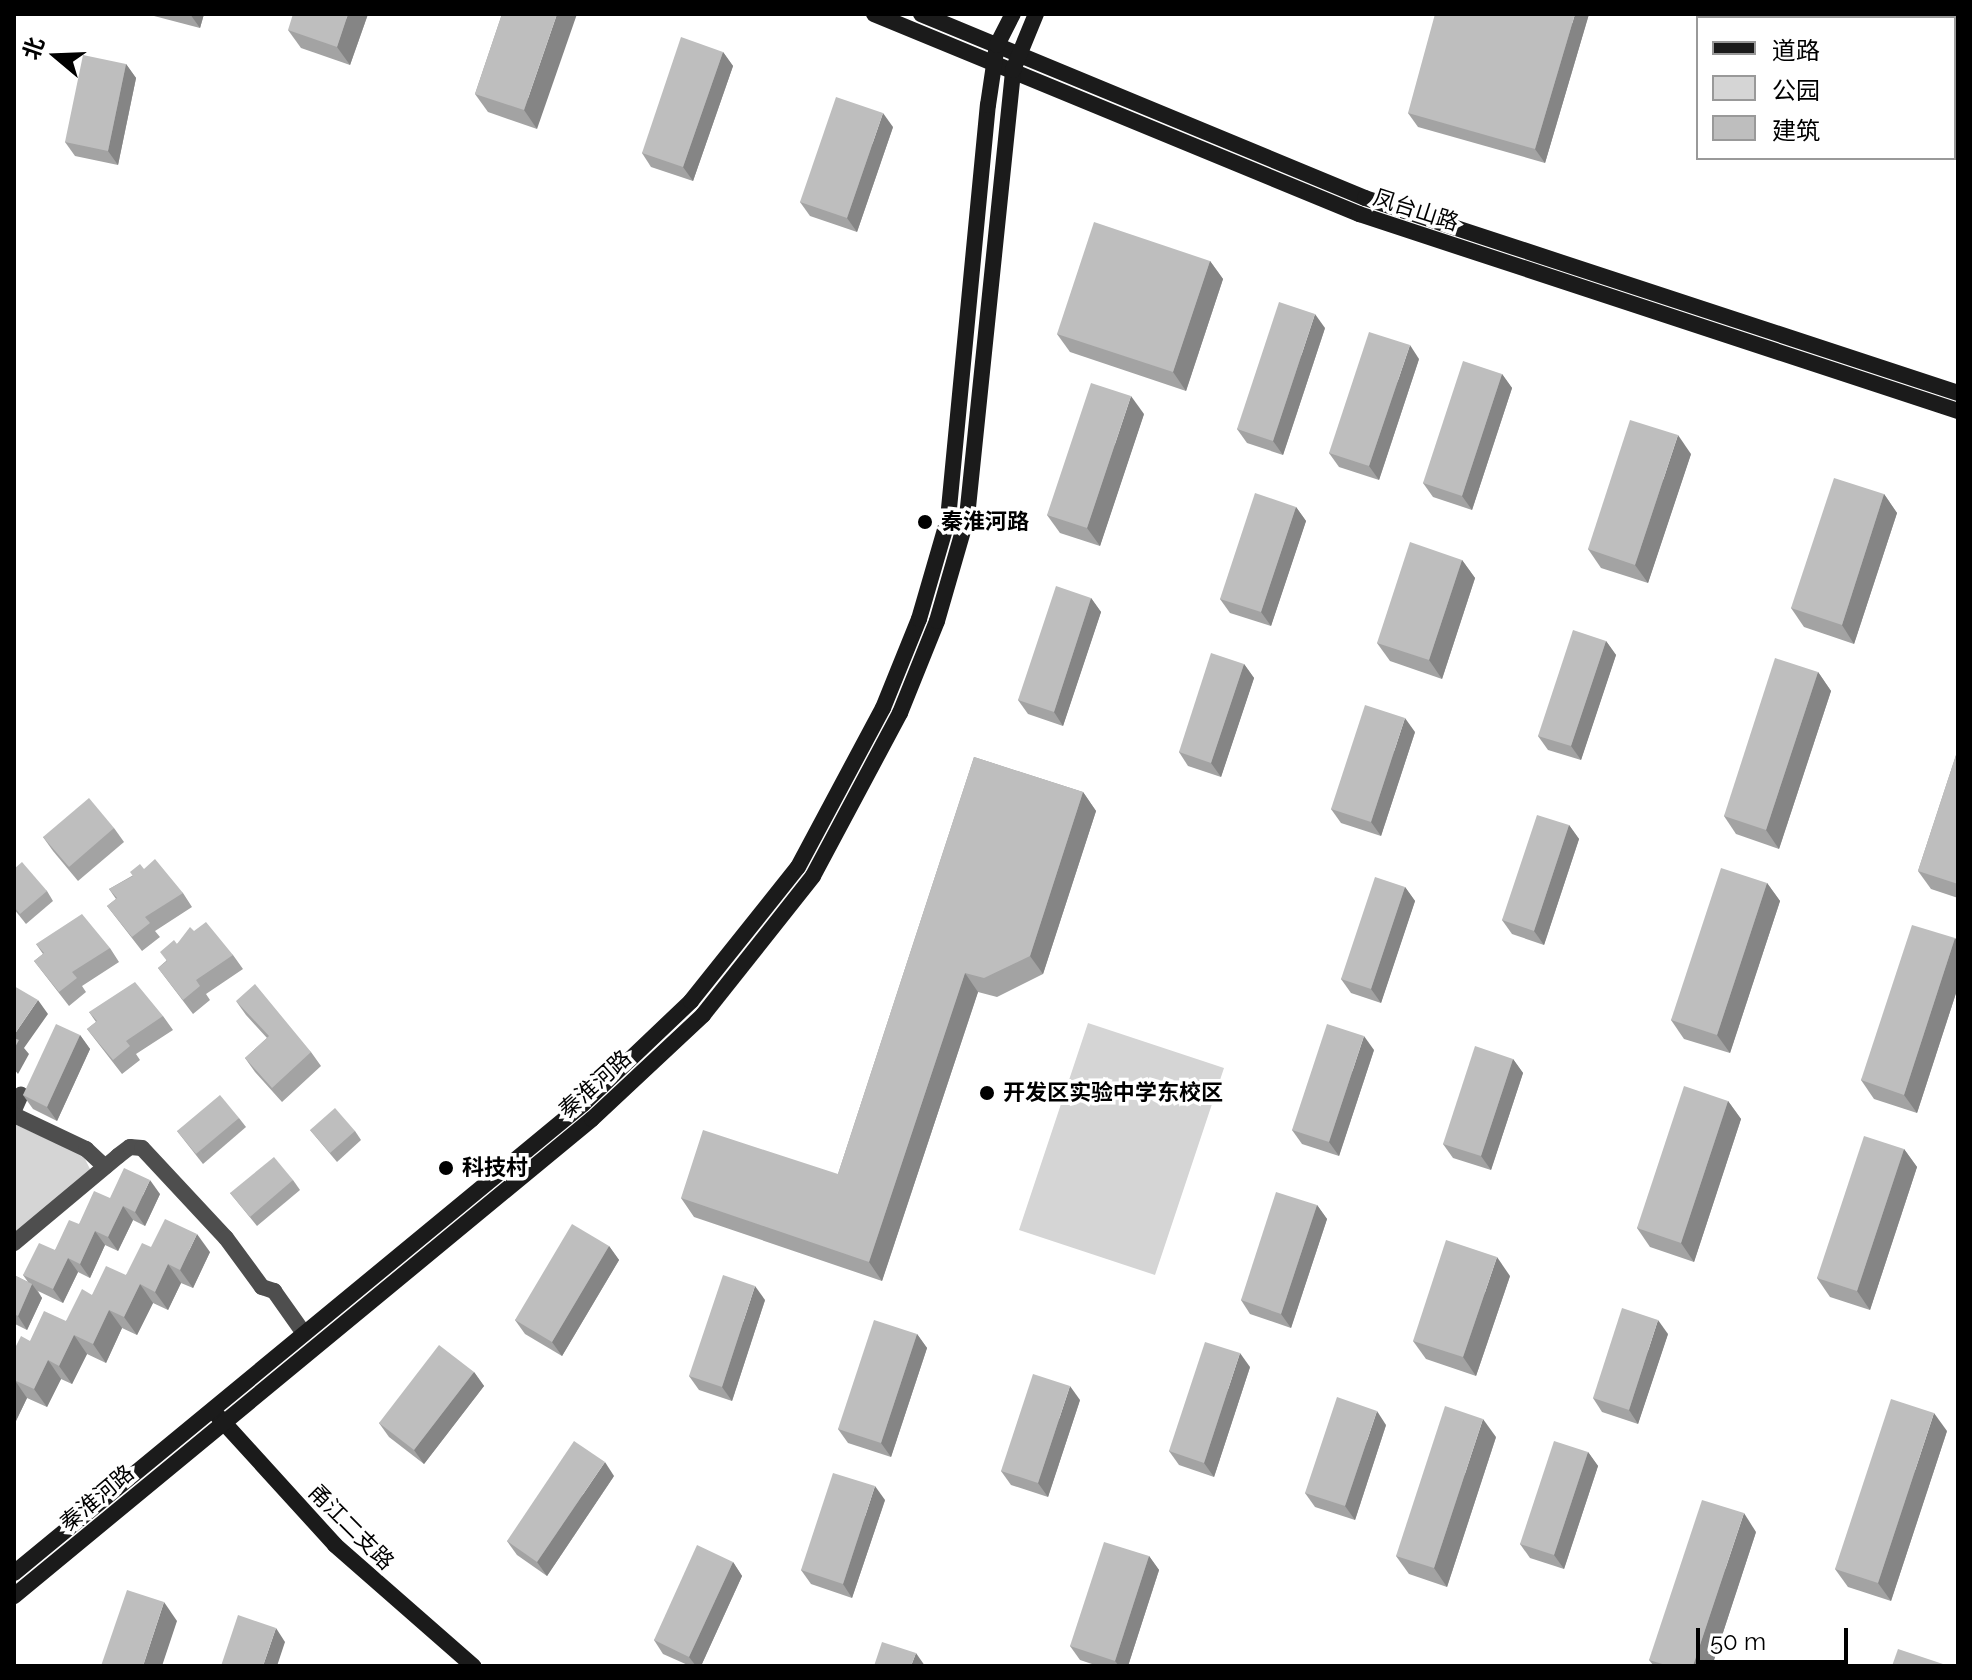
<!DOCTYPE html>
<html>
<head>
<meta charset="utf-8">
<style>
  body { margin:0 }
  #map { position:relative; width:1972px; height:1680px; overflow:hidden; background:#fff; font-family:Raleway,"Noto Sans SC",sans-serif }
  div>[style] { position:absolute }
  .green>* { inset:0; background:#d5d5d5 }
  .street>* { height:16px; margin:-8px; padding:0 8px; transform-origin:8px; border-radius:8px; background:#4e4e4e }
  .secondary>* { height:16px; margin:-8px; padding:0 8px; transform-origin:8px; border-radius:8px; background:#1b1b1b }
  .wall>* { inset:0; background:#a3a3a3 }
  .shaded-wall>* { inset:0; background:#858585 }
  .building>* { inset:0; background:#bebebe }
  .dots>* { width:22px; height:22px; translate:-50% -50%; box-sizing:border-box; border:4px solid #fff; border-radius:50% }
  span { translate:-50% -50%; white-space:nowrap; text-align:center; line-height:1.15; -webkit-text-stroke:7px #fff; paint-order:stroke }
  .street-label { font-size:22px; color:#000 }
  .poi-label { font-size:22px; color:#000; font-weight:700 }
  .left { translate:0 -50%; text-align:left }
  .frame { position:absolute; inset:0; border:16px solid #000; pointer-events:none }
  .legend { position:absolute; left:1696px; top:16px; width:260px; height:144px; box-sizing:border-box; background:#fff; border:2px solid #999; margin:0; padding:10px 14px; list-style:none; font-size:24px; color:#000 }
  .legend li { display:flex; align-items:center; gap:16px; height:40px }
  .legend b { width:40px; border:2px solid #999 }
  .north { position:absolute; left:16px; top:16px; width:80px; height:80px; -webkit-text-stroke:6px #fff; paint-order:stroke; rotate:289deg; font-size:22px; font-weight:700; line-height:32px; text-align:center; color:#000 }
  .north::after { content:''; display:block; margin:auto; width:28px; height:36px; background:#000; clip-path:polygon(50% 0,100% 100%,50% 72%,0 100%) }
  .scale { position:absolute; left:1696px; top:1628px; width:152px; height:36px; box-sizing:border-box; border:4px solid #000; border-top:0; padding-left:10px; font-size:24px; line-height:28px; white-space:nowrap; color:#000; -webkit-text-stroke:6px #fff; paint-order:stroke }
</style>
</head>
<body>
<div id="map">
  <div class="green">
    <div style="clip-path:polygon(1088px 1023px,1224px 1068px,1155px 1275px,1019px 1230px)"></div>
    <div style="clip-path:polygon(14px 1124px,83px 1155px,91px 1171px,14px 1234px)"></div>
  </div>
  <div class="street">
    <div style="left:14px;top:1110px;width:17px;rotate:-66deg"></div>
    <div style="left:14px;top:1115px;width:80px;rotate:25.3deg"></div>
    <div style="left:86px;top:1149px;width:26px;rotate:43deg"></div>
    <div style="left:14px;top:1243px;width:136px;rotate:-39.9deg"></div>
    <div style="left:118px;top:1156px;width:15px;rotate:-37deg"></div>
    <div style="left:130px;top:1147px;width:12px;rotate:5deg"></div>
    <div style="left:142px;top:1148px;width:123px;rotate:47deg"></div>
    <div style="left:226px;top:1238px;width:61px;rotate:53.7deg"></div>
    <div style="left:262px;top:1287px;width:13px;rotate:18deg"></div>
    <div style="left:274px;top:1291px;width:50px;rotate:54.7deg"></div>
  </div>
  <div class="secondary">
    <div style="left:874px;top:14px;width:525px;rotate:22.41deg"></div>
    <div style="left:1359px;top:214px;width:631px;rotate:18.21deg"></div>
    <div style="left:921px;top:14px;width:481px;rotate:22.5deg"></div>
    <div style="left:1365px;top:198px;width:624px;rotate:18.2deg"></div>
    <div style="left:216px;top:1414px;width:177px;rotate:47.7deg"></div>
    <div style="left:335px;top:1545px;width:184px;rotate:41.2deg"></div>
    <div style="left:14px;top:1573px;width:737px;rotate:-39.5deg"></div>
    <div style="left:583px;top:1104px;width:149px;rotate:-43.6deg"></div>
    <div style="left:691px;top:1001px;width:171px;rotate:-51.4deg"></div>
    <div style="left:798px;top:867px;width:180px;rotate:-61.9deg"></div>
    <div style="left:883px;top:708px;width:96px;rotate:-68deg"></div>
    <div style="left:919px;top:619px;width:104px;rotate:-73.8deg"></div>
    <div style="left:948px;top:519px;width:416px;rotate:-84.5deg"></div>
    <div style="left:988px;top:105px;width:61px;rotate:-81.5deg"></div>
    <div style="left:997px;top:45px;width:35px;rotate:-63deg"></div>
    <div style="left:14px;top:1596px;width:749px;rotate:-39.53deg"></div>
    <div style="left:592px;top:1119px;width:152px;rotate:-43.1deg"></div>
    <div style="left:703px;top:1015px;width:177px;rotate:-51.6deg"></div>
    <div style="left:813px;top:876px;width:185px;rotate:-61.9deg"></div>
    <div style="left:900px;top:713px;width:99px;rotate:-68.1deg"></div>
    <div style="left:937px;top:621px;width:108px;rotate:-73.9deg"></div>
    <div style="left:967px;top:517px;width:449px;rotate:-84.1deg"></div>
    <div style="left:1013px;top:70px;width:61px;rotate:-67.7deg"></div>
  </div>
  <div class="wall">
    <div style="clip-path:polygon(153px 14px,204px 14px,200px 28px,154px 16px)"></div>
    <div style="clip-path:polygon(368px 14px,350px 65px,301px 48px,288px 30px)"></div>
    <div style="clip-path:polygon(502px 14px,537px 129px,488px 112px,475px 94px)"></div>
    <div style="clip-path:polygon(1589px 14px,1545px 163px,1418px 127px,1408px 113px)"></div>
    <div style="clip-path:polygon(1821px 14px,1858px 14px,1857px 18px,1833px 18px)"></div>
    <div style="clip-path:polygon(723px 52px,733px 66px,693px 181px,651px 167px,642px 153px)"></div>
    <div style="clip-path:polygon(126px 64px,136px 78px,118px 165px,75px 156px,65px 142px)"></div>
    <div style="clip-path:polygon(893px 127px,857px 232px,810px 216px,800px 202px)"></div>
    <div style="clip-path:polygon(1210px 261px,1223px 279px,1186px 391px,1070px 352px,1057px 334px)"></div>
    <div style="clip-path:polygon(1325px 328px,1283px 455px,1247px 443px,1237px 429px)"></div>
    <div style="clip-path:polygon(1419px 359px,1379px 480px,1339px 467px,1329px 453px)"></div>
    <div style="clip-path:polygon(1502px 374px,1512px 388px,1472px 510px,1433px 497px,1423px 483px)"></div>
    <div style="clip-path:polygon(1144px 414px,1100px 546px,1060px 533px,1047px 515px)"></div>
    <div style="clip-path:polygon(1691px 454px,1648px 583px,1601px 568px,1588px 549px)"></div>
    <div style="clip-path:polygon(1884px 494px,1897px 513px,1854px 644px,1804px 627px,1791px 608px)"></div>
    <div style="clip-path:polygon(1296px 507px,1306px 521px,1271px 626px,1230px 613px,1220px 599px)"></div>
    <div style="clip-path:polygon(1462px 560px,1475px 578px,1442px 679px,1390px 661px,1377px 643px)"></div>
    <div style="clip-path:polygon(1091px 598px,1101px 612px,1063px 726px,1028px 714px,1018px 700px)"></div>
    <div style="clip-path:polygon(1606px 641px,1616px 655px,1581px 760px,1548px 750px,1538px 736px)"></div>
    <div style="clip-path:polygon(1244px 664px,1254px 678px,1221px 777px,1188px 766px,1179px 752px)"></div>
    <div style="clip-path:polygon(1818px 672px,1831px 691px,1779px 849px,1736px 834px,1724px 816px)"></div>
    <div style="clip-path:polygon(1415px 732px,1381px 836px,1341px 823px,1331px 809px)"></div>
    <div style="clip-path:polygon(1958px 749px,1958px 898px,1931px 889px,1918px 871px)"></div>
    <div style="clip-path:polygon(974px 757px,1083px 792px,1096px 811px,1043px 974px,997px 997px,978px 992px,882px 1281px,694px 1217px,681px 1198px,838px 1174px)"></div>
    <div style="clip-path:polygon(1569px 825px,1579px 839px,1544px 945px,1512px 934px,1502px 920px)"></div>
    <div style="clip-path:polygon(114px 828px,124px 842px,78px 881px,53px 851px,43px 837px)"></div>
    <div style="clip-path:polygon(14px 869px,47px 891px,53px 901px,26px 924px,14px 909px)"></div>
    <div style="clip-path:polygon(144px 869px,183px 893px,192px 907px,155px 931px,160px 937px,142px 951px,107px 906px,116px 899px,109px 889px)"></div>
    <div style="clip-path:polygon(1767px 883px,1780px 901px,1730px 1053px,1684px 1039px,1671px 1020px)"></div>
    <div style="clip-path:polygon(1405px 887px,1415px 901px,1381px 1003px,1351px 993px,1341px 979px)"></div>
    <div style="clip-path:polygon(194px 931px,233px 955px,243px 969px,206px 994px,210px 1000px,193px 1014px,158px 968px,166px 961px,177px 944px)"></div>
    <div style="clip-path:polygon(1955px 938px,1958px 943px,1958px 987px,1917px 1113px,1874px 1099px,1861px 1080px)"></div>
    <div style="clip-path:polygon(36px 944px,110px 948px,119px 962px,82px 986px,86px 992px,69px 1006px,34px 961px,43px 954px)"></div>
    <div style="clip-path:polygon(236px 1001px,311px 1052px,321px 1066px,282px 1102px,255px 1072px,245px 1058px,267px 1038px,246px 1015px)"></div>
    <div style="clip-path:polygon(89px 1012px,163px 1016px,173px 1030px,136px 1054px,140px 1060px,122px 1074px,87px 1029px,96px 1022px)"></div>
    <div style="clip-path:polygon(80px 1035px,90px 1049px,57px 1121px,33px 1109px,23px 1095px)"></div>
    <div style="clip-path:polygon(1374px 1050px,1339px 1156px,1302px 1144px,1292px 1130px)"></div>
    <div style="clip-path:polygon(1513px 1059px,1523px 1073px,1491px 1170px,1453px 1158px,1443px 1144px)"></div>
    <div style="clip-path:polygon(1728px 1101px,1741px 1119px,1694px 1262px,1650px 1247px,1637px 1228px)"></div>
    <div style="clip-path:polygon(239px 1118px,246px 1127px,203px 1164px,177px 1131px)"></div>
    <div style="clip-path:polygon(310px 1130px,355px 1131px,361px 1140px,337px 1162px)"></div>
    <div style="clip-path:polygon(1904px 1149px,1917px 1167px,1870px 1310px,1830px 1297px,1817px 1278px)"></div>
    <div style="clip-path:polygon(293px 1180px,300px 1190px,257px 1226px,230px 1193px)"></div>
    <div style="clip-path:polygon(160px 1194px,145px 1226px,133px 1220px,118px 1251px,105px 1245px,90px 1278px,78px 1272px,63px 1303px,38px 1291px,42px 1298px,27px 1330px,15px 1324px,14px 1327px,14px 1275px,28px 1282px,23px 1275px,55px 1250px,79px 1224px,110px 1198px)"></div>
    <div style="clip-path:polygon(1317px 1205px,1327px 1219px,1291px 1328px,1250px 1314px,1241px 1300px)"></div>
    <div style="clip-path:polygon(609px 1246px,619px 1260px,562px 1356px,525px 1334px,515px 1320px)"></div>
    <div style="clip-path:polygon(151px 1247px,210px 1252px,193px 1288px,181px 1283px,168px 1310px,153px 1303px,137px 1335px,122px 1328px,106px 1363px,87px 1354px,72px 1384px,61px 1379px,47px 1407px,27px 1398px,15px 1423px,14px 1423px,14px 1350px,66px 1321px,92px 1295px,126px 1275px)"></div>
    <div style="clip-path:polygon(1510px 1276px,1476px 1376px,1426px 1359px,1413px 1341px)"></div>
    <div style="clip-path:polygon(765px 1300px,732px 1401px,699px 1390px,689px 1376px)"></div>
    <div style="clip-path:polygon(917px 1334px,927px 1348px,891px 1457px,848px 1443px,838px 1429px)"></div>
    <div style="clip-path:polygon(1668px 1334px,1638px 1424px,1602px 1412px,1593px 1398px)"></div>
    <div style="clip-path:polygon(1250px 1367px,1214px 1477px,1179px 1465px,1169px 1451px)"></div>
    <div style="clip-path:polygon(474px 1372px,484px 1386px,424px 1464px,389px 1437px,379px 1423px)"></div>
    <div style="clip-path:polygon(1080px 1400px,1048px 1497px,1011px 1485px,1001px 1471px)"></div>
    <div style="clip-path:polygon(1386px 1425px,1355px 1520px,1315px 1507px,1305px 1493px)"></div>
    <div style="clip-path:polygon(1947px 1431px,1891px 1601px,1848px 1587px,1835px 1569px)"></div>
    <div style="clip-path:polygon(1496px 1437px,1447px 1587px,1409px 1574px,1396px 1556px)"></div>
    <div style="clip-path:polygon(1588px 1452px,1598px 1466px,1564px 1569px,1530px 1558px,1520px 1544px)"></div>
    <div style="clip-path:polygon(614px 1476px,547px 1576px,517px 1555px,507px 1541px)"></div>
    <div style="clip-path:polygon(885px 1500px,852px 1598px,811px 1584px,801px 1570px)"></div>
    <div style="clip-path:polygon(1756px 1532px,1712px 1666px,1654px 1666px,1649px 1660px)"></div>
    <div style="clip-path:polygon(1149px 1556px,1159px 1570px,1128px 1666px,1098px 1666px,1080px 1660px,1070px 1646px)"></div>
    <div style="clip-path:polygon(733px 1562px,742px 1576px,701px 1666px,690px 1666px,663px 1654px,654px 1640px)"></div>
  </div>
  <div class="shaded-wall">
    <div style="clip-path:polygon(190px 14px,204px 14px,200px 28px)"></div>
    <div style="clip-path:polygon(348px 14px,368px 14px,350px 65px,337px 47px)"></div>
    <div style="clip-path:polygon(557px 14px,577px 14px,537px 129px,524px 110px)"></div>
    <div style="clip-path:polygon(1575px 14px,1589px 14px,1545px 163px,1535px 149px)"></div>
    <div style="clip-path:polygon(1847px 14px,1858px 14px,1857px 18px,1850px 18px)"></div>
    <div style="clip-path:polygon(723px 52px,733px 66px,693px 181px,683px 167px)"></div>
    <div style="clip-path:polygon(126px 64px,136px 78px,118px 165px,108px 151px)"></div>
    <div style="clip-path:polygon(883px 113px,893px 127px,857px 232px,847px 218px)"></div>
    <div style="clip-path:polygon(1210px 261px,1223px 279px,1186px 391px,1173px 372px)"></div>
    <div style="clip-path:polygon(1315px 314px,1325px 328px,1283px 455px,1273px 441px)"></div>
    <div style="clip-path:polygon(1410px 345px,1419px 359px,1379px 480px,1369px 466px)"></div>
    <div style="clip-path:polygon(1502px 374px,1512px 388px,1472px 510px,1462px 496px)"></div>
    <div style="clip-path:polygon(1131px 396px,1144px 414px,1100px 546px,1087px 528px)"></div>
    <div style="clip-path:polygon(1678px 435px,1691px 454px,1648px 583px,1635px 565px)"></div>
    <div style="clip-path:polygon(1884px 494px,1897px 513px,1854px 644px,1842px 625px)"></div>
    <div style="clip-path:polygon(1296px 507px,1306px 521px,1271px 626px,1261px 612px)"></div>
    <div style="clip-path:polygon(1462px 560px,1475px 578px,1442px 679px,1429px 660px)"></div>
    <div style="clip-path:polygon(1091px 598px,1101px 612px,1063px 726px,1054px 712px)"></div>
    <div style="clip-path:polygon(1606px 641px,1616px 655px,1581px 760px,1571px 746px)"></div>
    <div style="clip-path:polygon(1244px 664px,1254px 678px,1221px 777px,1211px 763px)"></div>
    <div style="clip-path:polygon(1818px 672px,1831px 691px,1779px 849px,1766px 830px)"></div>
    <div style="clip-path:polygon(1405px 718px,1415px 732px,1381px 836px,1371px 822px)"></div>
    <div style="clip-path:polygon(1083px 792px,1096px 811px,1043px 974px,1030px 956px)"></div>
    <div style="clip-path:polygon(1569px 825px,1579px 839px,1544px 945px,1534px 931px)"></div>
    <div style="clip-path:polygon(1767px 883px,1780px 901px,1730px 1053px,1717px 1035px)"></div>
    <div style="clip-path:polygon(1405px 887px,1415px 901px,1381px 1003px,1371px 989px)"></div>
    <div style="clip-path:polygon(1955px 938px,1958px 943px,1958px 987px,1917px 1113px,1904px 1095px)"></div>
    <div style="clip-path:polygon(965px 973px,978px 992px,882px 1281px,869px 1262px)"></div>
    <div style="clip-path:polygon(38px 1000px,48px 1014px,24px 1048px,29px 1054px,18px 1074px,14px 1069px,14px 1035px)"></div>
    <div style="clip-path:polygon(80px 1035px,90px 1049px,57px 1121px,47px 1107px)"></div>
    <div style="clip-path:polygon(1364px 1036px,1374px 1050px,1339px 1156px,1329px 1142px)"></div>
    <div style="clip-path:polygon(1513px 1059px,1523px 1073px,1491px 1170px,1481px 1156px)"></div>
    <div style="clip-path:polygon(1728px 1101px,1741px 1119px,1694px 1262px,1681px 1243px)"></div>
    <div style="clip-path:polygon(1904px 1149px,1917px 1167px,1870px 1310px,1857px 1291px)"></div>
    <div style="clip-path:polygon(150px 1180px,160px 1194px,145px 1226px,135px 1212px)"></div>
    <div style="clip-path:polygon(1317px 1205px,1327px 1219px,1291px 1328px,1281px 1314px)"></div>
    <div style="clip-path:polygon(123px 1206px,133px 1220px,118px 1251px,108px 1237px)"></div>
    <div style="clip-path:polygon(95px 1231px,105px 1245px,90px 1278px,80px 1264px)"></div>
    <div style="clip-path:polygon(197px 1234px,210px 1252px,193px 1288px,180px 1270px)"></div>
    <div style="clip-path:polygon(609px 1246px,619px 1260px,562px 1356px,552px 1342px)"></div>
    <div style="clip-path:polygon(1497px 1257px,1510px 1276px,1476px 1376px,1463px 1357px)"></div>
    <div style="clip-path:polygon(68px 1258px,78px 1272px,63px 1303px,53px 1289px)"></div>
    <div style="clip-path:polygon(168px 1264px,181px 1283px,168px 1310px,155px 1292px)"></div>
    <div style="clip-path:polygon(32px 1284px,42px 1298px,27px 1330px,18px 1316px)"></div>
    <div style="clip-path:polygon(140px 1284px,153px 1303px,137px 1335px,124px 1317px)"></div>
    <div style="clip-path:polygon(755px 1286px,765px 1300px,732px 1401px,722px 1387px)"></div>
    <div style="clip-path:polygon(109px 1310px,122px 1328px,106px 1363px,93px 1344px)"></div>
    <div style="clip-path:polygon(1658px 1320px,1668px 1334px,1638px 1424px,1629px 1410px)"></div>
    <div style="clip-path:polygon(917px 1334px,927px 1348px,891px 1457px,881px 1443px)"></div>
    <div style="clip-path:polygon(74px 1335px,87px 1354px,72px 1384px,59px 1366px)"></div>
    <div style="clip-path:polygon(1240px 1353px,1250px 1367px,1214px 1477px,1204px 1463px)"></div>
    <div style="clip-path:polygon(48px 1360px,61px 1379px,47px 1407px,34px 1389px)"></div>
    <div style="clip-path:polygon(474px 1372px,484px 1386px,424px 1464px,414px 1450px)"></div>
    <div style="clip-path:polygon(14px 1379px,27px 1398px,15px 1423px,14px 1422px)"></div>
    <div style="clip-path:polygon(1070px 1386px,1080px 1400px,1048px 1497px,1038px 1483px)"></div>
    <div style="clip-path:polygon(1377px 1411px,1386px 1425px,1355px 1520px,1345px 1506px)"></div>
    <div style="clip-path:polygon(1934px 1413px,1947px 1431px,1891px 1601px,1878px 1583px)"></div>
    <div style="clip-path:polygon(1483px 1419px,1496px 1437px,1447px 1587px,1434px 1568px)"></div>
    <div style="clip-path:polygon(1588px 1452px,1598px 1466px,1564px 1569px,1554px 1555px)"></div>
    <div style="clip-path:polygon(605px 1462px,614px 1476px,547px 1576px,537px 1562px)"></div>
    <div style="clip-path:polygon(875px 1486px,885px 1500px,852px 1598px,843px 1584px)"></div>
    <div style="clip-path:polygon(1744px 1513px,1756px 1532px,1712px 1666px,1693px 1666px)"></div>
    <div style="clip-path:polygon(1149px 1556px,1159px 1570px,1128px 1666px,1119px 1666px,1115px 1661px)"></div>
    <div style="clip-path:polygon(733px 1562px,742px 1576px,701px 1666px,696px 1666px,689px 1657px)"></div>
    <div style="clip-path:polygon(164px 1602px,177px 1621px,162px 1666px,143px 1666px)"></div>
    <div style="clip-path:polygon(276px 1628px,285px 1642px,277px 1666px,263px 1666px)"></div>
    <div style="clip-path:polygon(916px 1653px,925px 1666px,911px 1666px)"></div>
  </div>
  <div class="building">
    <div style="clip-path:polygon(293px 14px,348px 14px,337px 47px,288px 30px)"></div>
    <div style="clip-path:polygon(502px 14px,557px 14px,524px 110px,475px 94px)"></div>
    <div style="clip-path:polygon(1435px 14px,1575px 14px,1535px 149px,1408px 113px)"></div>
    <div style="clip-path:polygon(681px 37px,723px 52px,683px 167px,642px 153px)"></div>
    <div style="clip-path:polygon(83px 55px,126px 64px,108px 151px,65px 142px)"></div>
    <div style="clip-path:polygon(836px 97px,883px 113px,847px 218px,800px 202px)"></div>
    <div style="clip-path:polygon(1094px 222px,1210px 261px,1173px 372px,1057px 334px)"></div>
    <div style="clip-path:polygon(1279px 302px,1315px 314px,1273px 441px,1237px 429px)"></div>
    <div style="clip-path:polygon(1369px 332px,1410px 345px,1369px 466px,1329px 453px)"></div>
    <div style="clip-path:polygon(1463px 361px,1502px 374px,1462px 496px,1423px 483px)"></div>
    <div style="clip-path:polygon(1091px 383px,1131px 396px,1087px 528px,1047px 515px)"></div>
    <div style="clip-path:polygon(1630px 420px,1678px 435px,1635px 565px,1588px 549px)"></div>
    <div style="clip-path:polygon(1834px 478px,1884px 494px,1842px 625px,1791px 608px)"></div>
    <div style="clip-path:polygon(1255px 493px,1296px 507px,1261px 612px,1220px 599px)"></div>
    <div style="clip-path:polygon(1410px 542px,1462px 560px,1429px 660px,1377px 643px)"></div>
    <div style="clip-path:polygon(1056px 586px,1091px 598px,1054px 712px,1018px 700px)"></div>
    <div style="clip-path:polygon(1573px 630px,1606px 641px,1571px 746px,1538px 736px)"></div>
    <div style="clip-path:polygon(1211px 653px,1244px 664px,1211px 763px,1179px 752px)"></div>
    <div style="clip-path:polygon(1775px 658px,1818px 672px,1766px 830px,1724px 816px)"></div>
    <div style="clip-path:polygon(1365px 705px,1405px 718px,1371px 822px,1331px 809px)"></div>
    <div style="clip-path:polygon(1958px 749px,1958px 884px,1918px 871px)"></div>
    <div style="clip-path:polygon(974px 757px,1083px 792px,1030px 956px,984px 978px,965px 973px,869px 1262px,681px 1198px,703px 1130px,838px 1174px)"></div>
    <div style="clip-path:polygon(89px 798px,114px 828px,69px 867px,43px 837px)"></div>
    <div style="clip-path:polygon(1537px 815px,1569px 825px,1534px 931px,1502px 920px)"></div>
    <div style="clip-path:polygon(155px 859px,183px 893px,145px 917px,150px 923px,132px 937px,107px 906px,117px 898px,109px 889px,133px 876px,130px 872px,140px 864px,144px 869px)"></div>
    <div style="clip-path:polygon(22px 862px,47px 891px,20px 914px,14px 907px,14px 869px)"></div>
    <div style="clip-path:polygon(1721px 868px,1767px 883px,1717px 1035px,1671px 1020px)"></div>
    <div style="clip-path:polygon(1375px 877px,1405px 887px,1371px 989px,1341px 979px)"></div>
    <div style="clip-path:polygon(82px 914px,110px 948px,72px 972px,77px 978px,59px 992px,34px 961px,44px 953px,36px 944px)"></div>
    <div style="clip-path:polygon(206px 922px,233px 955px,196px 980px,200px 986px,183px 1000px,158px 968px,167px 961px,160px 952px,174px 940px,177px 944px,190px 927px,194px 931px)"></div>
    <div style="clip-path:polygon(1912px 925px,1955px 938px,1904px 1095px,1861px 1080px)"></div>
    <div style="clip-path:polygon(135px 982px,163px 1016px,126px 1041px,130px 1046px,113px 1060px,87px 1029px,97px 1021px,89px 1012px)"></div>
    <div style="clip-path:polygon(255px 984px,311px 1052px,272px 1088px,245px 1058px,269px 1036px,236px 1001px)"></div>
    <div style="clip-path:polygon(14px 986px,38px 1000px,14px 1035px)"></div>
    <div style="clip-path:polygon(56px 1024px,80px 1035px,47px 1107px,23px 1095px)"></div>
    <div style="clip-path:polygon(1327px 1024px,1364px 1036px,1329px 1142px,1292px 1130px)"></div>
    <div style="clip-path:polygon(14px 1038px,19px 1040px,14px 1049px)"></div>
    <div style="clip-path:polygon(1475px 1046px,1513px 1059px,1481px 1156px,1443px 1144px)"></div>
    <div style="clip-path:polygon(1684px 1086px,1728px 1101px,1681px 1243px,1637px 1228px)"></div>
    <div style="clip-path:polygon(220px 1095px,239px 1118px,196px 1154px,177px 1131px)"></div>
    <div style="clip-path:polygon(335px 1108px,355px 1131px,330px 1153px,310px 1130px)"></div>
    <div style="clip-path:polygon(1864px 1136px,1904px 1149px,1857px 1291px,1817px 1278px)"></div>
    <div style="clip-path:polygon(274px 1157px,293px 1180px,250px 1217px,230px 1193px)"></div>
    <div style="clip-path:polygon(124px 1168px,150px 1180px,135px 1212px,123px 1206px,108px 1237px,95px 1231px,80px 1264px,68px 1258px,53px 1289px,23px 1275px,39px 1243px,55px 1250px,69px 1220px,79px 1224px,94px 1191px,110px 1198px)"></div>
    <div style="clip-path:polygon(1276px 1192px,1317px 1205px,1281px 1314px,1241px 1300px)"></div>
    <div style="clip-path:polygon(165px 1219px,197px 1234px,180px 1270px,168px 1264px,155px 1292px,140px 1284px,124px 1317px,109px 1310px,93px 1344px,74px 1335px,59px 1366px,48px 1360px,34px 1389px,14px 1380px,14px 1350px,21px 1336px,30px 1341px,44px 1311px,66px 1321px,82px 1289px,92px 1295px,106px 1266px,126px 1275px,142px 1243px,151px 1247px)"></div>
    <div style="clip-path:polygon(572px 1224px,609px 1246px,552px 1342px,515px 1320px)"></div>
    <div style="clip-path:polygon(1446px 1240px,1497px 1257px,1463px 1357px,1413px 1341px)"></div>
    <div style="clip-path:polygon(14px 1275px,32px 1284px,18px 1316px,14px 1314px)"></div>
    <div style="clip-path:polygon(723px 1275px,755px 1286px,722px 1387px,689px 1376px)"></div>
    <div style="clip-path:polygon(1622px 1308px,1658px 1320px,1629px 1410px,1593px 1398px)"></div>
    <div style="clip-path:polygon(874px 1320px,917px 1334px,881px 1443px,838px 1429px)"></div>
    <div style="clip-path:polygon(1205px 1342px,1240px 1353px,1204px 1463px,1169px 1451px)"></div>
    <div style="clip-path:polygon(439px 1345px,474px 1372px,414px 1450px,379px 1423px)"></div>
    <div style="clip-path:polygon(1033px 1374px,1070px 1386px,1038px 1483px,1001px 1471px)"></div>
    <div style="clip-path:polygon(1337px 1397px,1377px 1411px,1345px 1506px,1305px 1493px)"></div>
    <div style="clip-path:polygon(1891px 1399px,1934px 1413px,1878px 1583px,1835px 1569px)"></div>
    <div style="clip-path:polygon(1445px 1406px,1483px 1419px,1434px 1568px,1396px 1556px)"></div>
    <div style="clip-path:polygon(574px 1441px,605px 1462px,537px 1562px,507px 1541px)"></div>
    <div style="clip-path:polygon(1554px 1441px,1588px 1452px,1554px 1555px,1520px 1544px)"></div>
    <div style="clip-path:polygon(833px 1473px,875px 1486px,843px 1584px,801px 1570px)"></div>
    <div style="clip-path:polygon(1702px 1500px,1744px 1513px,1693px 1666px,1669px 1666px,1649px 1660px)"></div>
    <div style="clip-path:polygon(1104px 1542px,1149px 1556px,1115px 1661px,1070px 1646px)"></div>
    <div style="clip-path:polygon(697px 1545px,733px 1562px,689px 1657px,654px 1640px)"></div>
    <div style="clip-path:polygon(127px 1590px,164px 1602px,143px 1666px,101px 1666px)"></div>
    <div style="clip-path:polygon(238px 1615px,276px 1628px,263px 1666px,221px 1666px)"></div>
    <div style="clip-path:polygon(882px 1642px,916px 1653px,911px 1666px,874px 1666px)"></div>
    <div style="clip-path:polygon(1898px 1649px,1943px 1664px,1942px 1666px,1892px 1666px)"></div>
  </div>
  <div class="dots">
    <div style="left:925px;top:522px;background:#000"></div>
    <div style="left:987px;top:1093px;background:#000"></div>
    <div style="left:446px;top:1168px;background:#000"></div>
  </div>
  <div class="street-label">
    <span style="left:1416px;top:210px;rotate:18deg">凤台山路</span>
    <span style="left:595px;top:1084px;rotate:-42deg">秦淮河路</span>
    <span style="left:97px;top:1498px;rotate:-40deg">秦淮河路</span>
    <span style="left:351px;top:1527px;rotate:45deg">甬江二支路</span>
  </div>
  <div class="poi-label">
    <span class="left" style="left:941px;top:522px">秦淮河路</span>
    <span class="left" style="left:1003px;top:1093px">开发区实验中学东校区</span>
    <span class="left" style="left:462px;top:1168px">科技村</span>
  </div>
  <div class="frame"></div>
  <ul class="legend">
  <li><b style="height:10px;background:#1b1b1b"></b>道路</li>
  <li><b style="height:22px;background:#d5d5d5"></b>公园</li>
  <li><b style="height:22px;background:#bebebe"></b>建筑</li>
  </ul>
  <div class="north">北</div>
  <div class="scale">50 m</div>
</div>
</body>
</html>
